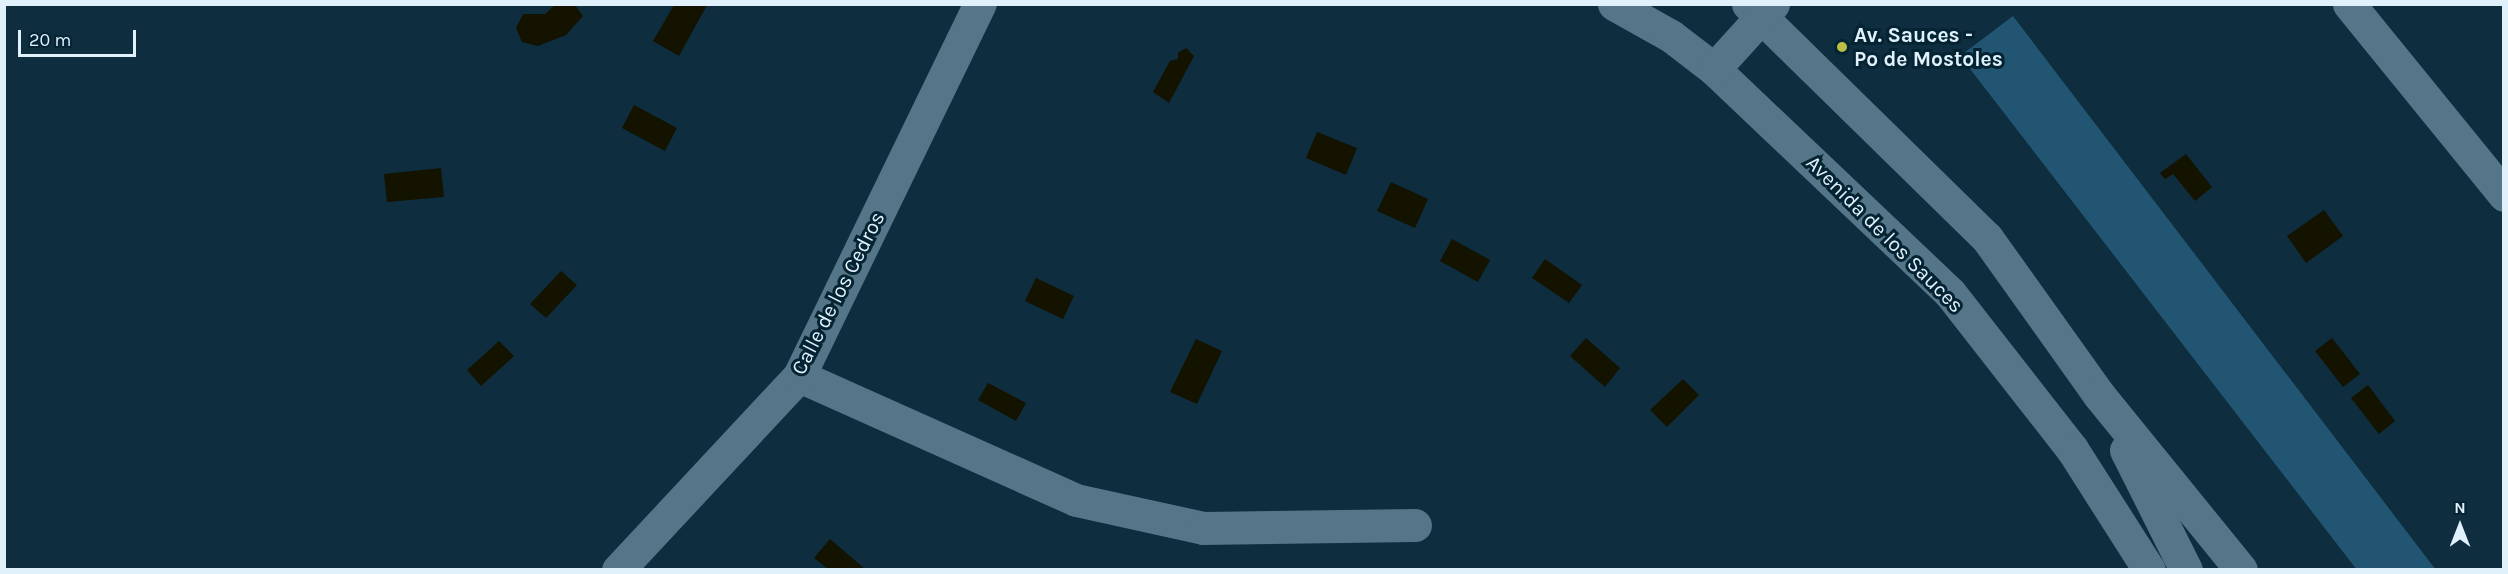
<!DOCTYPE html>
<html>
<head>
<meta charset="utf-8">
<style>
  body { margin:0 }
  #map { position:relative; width:2508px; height:574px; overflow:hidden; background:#0e2d3e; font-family:Karla,sans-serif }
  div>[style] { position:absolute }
  .water>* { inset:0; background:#131300 }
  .building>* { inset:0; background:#215571 }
  .minor>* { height:33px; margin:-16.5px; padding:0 16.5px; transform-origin:16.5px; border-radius:16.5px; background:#557588 }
  .dots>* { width:16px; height:16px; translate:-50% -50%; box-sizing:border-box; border:3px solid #042333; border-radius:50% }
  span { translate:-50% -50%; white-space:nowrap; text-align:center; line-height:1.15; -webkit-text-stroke:6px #042333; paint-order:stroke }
  .poi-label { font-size:21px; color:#e0f1fc; font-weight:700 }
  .left { translate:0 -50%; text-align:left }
  .street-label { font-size:21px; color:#e0f1fc }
  .frame { position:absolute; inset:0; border:6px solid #e0f1fc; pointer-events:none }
  .north { position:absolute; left:2430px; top:496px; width:60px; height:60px; -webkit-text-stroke:4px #042333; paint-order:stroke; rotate:0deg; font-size:16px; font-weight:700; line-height:24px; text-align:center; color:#e0f1fc }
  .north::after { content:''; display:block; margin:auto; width:21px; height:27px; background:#e0f1fc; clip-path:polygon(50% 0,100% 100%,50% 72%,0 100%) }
  .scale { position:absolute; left:18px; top:30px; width:118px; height:27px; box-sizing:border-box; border:3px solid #e0f1fc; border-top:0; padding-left:8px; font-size:18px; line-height:21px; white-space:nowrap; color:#e0f1fc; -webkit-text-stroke:4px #042333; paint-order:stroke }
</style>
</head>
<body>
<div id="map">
  <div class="water">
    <div style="clip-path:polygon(556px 4px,575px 5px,583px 16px,566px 35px,538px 46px,522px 42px,516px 28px,523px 14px,545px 14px)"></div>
    <div style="clip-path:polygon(674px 5px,707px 5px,679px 56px,653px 41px)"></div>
    <div style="clip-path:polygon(1186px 48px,1194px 56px,1169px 103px,1153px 92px,1170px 61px,1178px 59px,1178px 53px)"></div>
    <div style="clip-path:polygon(634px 105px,677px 128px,665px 151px,622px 128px)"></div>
    <div style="clip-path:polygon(1317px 132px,1357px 148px,1346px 175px,1306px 158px)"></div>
    <div style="clip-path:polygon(2186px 154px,2212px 187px,2195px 201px,2173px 174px,2165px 179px,2160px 173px)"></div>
    <div style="clip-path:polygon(441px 168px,444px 197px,387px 202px,384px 174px)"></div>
    <div style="clip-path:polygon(1391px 182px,1428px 199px,1415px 228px,1377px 211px)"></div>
    <div style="clip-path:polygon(2324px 210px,2343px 236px,2306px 263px,2287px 236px)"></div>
    <div style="clip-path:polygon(1452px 239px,1490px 260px,1478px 282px,1440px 261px)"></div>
    <div style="clip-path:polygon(1545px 259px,1582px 285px,1569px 303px,1532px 278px)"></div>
    <div style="clip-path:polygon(561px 271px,577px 285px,546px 318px,530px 304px)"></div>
    <div style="clip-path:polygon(1036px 278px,1074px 296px,1063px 319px,1025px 301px)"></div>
    <div style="clip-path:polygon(1586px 338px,1620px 368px,1605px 387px,1570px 356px)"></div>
    <div style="clip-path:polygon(2332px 338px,2360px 374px,2343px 387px,2315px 351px)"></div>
    <div style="clip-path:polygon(1196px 339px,1222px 351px,1197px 404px,1170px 392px)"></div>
    <div style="clip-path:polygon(499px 341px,514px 356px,481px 386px,467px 370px)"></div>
    <div style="clip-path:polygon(1683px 379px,1699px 395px,1667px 427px,1650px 410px)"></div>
    <div style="clip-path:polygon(988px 383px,1026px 403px,1016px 421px,978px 400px)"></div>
    <div style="clip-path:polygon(2368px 385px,2395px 421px,2379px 434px,2351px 398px)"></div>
    <div style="clip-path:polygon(830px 539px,865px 569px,828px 569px,814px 558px)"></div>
  </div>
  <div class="building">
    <div style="clip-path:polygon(2013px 16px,2436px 570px,2357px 570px,1960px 56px)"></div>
  </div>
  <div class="minor">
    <div style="left:1614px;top:4px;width:65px;rotate:29.3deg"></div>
    <div style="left:1671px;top:36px;width:54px;rotate:37.5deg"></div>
    <div style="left:1714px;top:69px;width:325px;rotate:43.5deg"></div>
    <div style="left:1950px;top:293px;width:198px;rotate:52deg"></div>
    <div style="left:2072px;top:449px;width:143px;rotate:57.5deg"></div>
    <div style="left:1748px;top:4px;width:334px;rotate:44.4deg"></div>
    <div style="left:1987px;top:238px;width:193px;rotate:54.5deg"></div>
    <div style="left:2099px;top:395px;width:225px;rotate:50.9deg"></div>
    <div style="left:2349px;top:4px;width:246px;rotate:50.9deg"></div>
    <div style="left:1714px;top:69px;width:88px;rotate:-47.8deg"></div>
    <div style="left:799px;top:376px;width:303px;rotate:24.1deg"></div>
    <div style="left:1076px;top:500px;width:130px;rotate:12.4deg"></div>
    <div style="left:1203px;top:528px;width:212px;rotate:-0.8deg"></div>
    <div style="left:2126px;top:450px;width:134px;rotate:63.4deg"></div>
    <div style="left:618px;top:570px;width:265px;rotate:-47deg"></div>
    <div style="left:799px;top:376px;width:414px;rotate:-64.1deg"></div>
  </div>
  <div class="dots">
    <div style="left:1842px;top:47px;background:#bcbf44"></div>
  </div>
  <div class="poi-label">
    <span class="left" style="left:1854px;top:47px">Av. Sauces -<br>Pº de Mostoles</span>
  </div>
  <div class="street-label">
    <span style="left:1885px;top:234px;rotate:45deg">Avenida de los Sauces</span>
    <span style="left:838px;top:293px;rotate:-63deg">Calle de los Cedros</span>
  </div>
  <div class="frame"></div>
  <div class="north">N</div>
  <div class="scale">20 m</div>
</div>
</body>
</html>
